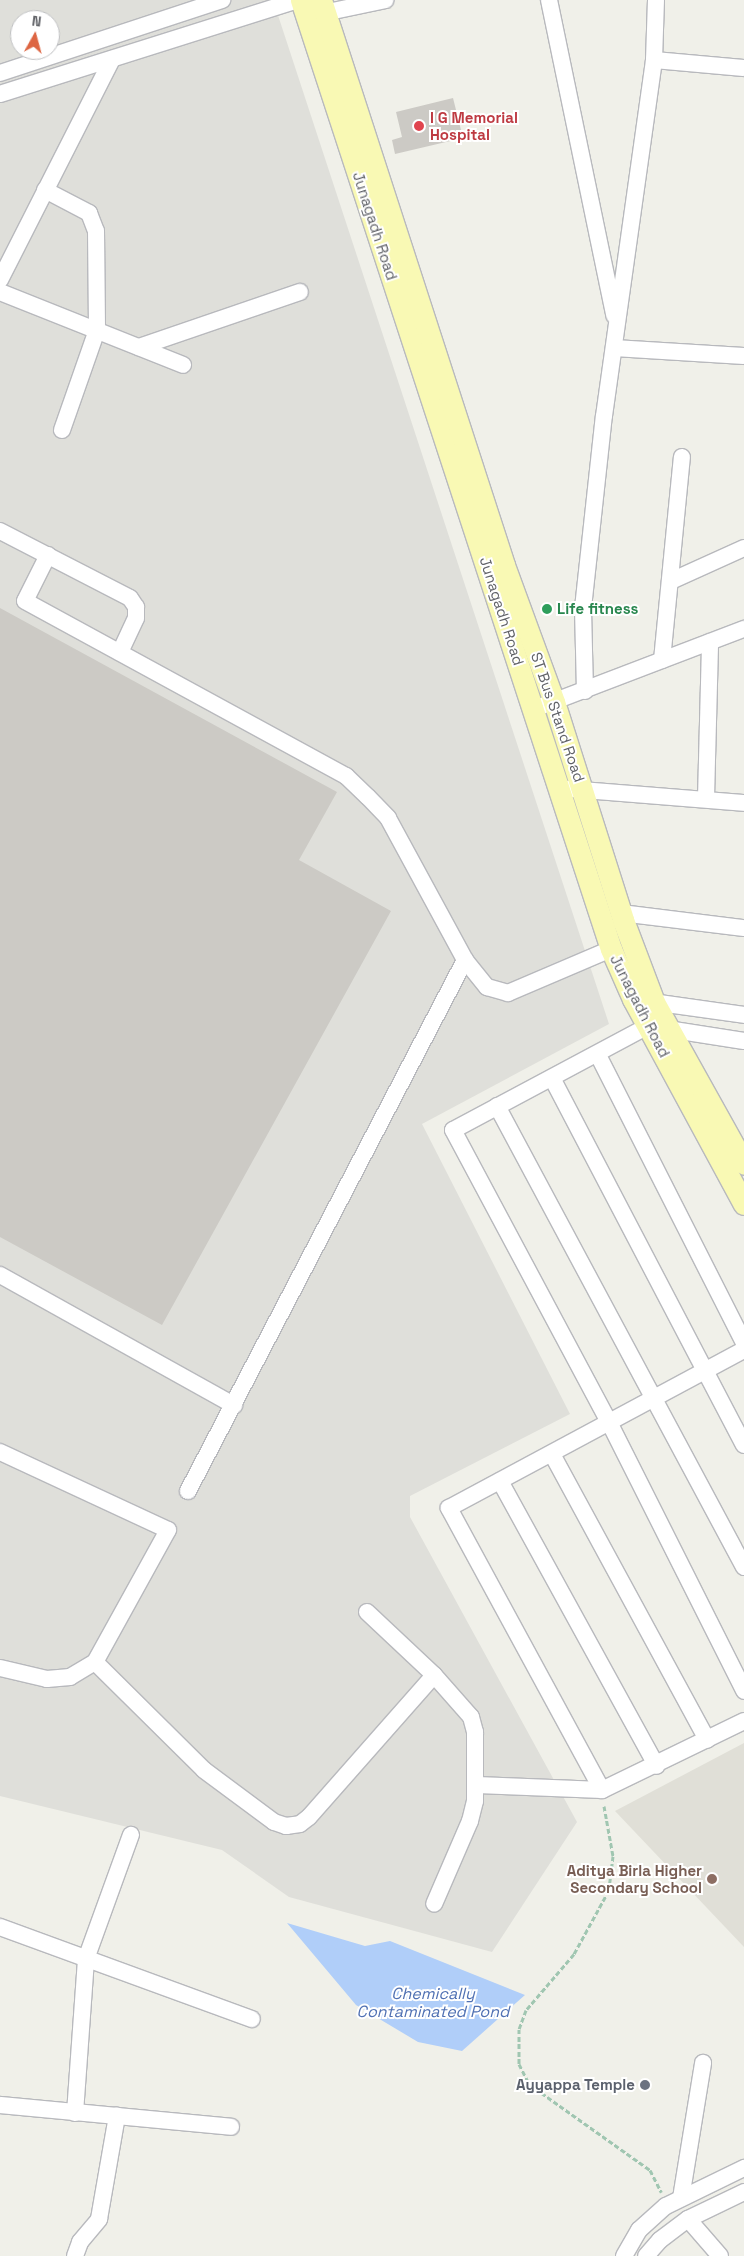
<!DOCTYPE html>
<html>
<head>
<meta charset="utf-8">
<style>
  body { margin:0 }
  #map { position:relative; width:744px; height:2256px; overflow:hidden; background:#f0f0e9; font-family:"Space Grotesk",sans-serif }
  div>[style] { position:absolute }
  .industrial>* { inset:0; background:#dfdfda }
  .education>* { inset:0; background:#e0dfd7 }
  .water>* { inset:0; background:#b0cef9 }
  .building>* { inset:0; background:#cccac5 }
  .path>* { height:3px; margin-top:-1.5px; transform-origin:0; background:repeating-linear-gradient(90deg,#a0c6b1 0 5px,transparent 0 7.5px) }
  .roads { filter:drop-shadow(1px 0 #b8b9bd) drop-shadow(-1px 0 #b8b9bd) drop-shadow(0 1px #b8b9bd) drop-shadow(0 -1px #b8b9bd) }
  .minor>* { height:16px; margin:-8px; padding:0 8px; transform-origin:8px; border-radius:8px; background:#fff }
  .major>* { height:21px; margin:-10.5px; padding:0 10.5px; transform-origin:10.5px; border-radius:10.5px; background:#f9f9b4 }
  .dots>* { width:14px; height:14px; translate:-50% -50%; box-sizing:border-box; border:2px solid #fff; border-radius:50% }
  span { translate:-50% -50%; white-space:nowrap; text-align:center; line-height:1.15; -webkit-text-stroke:4px #fff; paint-order:stroke }
  .health-label { font-size:15px; color:#be3a42; font-weight:700 }
  .left { translate:0 -50%; text-align:left }
  .street-label { font-size:15px; color:#606267 }
  .leisure-label { font-size:15px; color:#27864d; font-weight:700 }
  .education-label { font-size:15px; color:#785e54; font-weight:700 }
  .right { translate:-100% -50%; text-align:right }
  .worship-label { font-size:15px; color:#5b616d; font-weight:700 }
  .water-label { font-size:16px; color:#5071b3; font-style:italic }
  .north { position:absolute; left:10px; top:10px; width:50px; height:50px; box-sizing:border-box; background:#fff; border:1px solid #bfc0c2; border-radius:50%; rotate:7deg; font-size:14px; font-weight:700; line-height:20px; text-align:center; color:#606267 }
  .north::after { content:''; display:block; margin:auto; width:18px; height:22px; background:#dd6542; clip-path:polygon(50% 0,100% 100%,50% 72%,0 100%) }
</style>
</head>
<body>
<div id="map">
  <div class="industrial">
    <div style="clip-path:polygon(evenodd,0 0,273px 0,609px 1024px,422px 1124px,570px 1414px,410px 1496px,410px 1517px,577px 1822px,492px 1952px,289px 1897px,222px 1850px,0 1796px,0 0,20px 20px,50px 20px,50px 50px,20px 50px,20px 20px)"></div>
  </div>
  <div class="education">
    <div style="clip-path:polygon(744px 1743px,744px 1947px,615px 1811px)"></div>
  </div>
  <div class="water">
    <div style="clip-path:polygon(287px 1923px,365px 1946px,390px 1941px,525px 1995px,462px 2051px,418px 2042px,356px 2005px)"></div>
  </div>
  <div class="building">
    <div style="clip-path:polygon(453px 98px,463px 138px,395px 154px,392px 140px,402px 137px,396px 112px)"></div>
    <div style="clip-path:polygon(0 608px,337px 792px,299px 860px,391px 911px,162px 1325px,0 1237px)"></div>
  </div>
  <div class="path">
    <div style="left:604px;top:1806px;width:51px;rotate:79.8deg"></div>
    <div style="left:613px;top:1856px;width:34px;rotate:97deg"></div>
    <div style="left:609px;top:1890px;width:73px;rotate:118.7deg"></div>
    <div style="left:574px;top:1954px;width:74px;rotate:130.6deg"></div>
    <div style="left:526px;top:2010px;width:20px;rotate:110deg"></div>
    <div style="left:519px;top:2029px;width:35px;rotate:90deg"></div>
    <div style="left:519px;top:2064px;width:22px;rotate:63deg"></div>
    <div style="left:529px;top:2084px;width:148px;rotate:35.4deg"></div>
    <div style="left:650px;top:2170px;width:25px;rotate:63deg"></div>
  </div>
  <div class="roads">
    <div class="minor">
      <div style="left:549px;top:0;width:322px;rotate:78.3deg"></div>
      <div style="left:314px;top:15px;width:73px;rotate:-11.9deg"></div>
      <div style="left:654px;top:60px;width:90px;rotate:5.1deg"></div>
      <div style="left:0;top:73px;width:234px;rotate:-18.2deg"></div>
      <div style="left:0;top:94px;width:312px;rotate:-17.5deg"></div>
      <div style="left:45px;top:190px;width:50px;rotate:27.6deg"></div>
      <div style="left:89px;top:213px;width:19px;rotate:69deg"></div>
      <div style="left:96px;top:231px;width:99px;rotate:89.4deg"></div>
      <div style="left:97px;top:330px;width:106px;rotate:109.3deg"></div>
      <div style="left:0;top:280px;width:248px;rotate:-63.1deg"></div>
      <div style="left:0;top:292px;width:197px;rotate:21.7deg"></div>
      <div style="left:139px;top:347px;width:170px;rotate:-18.9deg"></div>
      <div style="left:614px;top:348px;width:130px;rotate:3.5deg"></div>
      <div style="left:0;top:531px;width:146px;rotate:27.3deg"></div>
      <div style="left:130px;top:598px;width:11px;rotate:56deg"></div>
      <div style="left:136px;top:607px;width:11px;rotate:90deg"></div>
      <div style="left:136px;top:618px;width:38px;rotate:115deg"></div>
      <div style="left:48px;top:555px;width:51px;rotate:116.6deg"></div>
      <div style="left:25px;top:601px;width:366px;rotate:28.6deg"></div>
      <div style="left:346px;top:776px;width:30px;rotate:44deg"></div>
      <div style="left:368px;top:797px;width:29px;rotate:46deg"></div>
      <div style="left:388px;top:818px;width:162px;rotate:61.5deg"></div>
      <div style="left:465px;top:960px;width:35px;rotate:51deg"></div>
      <div style="left:487px;top:987px;width:22px;rotate:16deg"></div>
      <div style="left:508px;top:993px;width:112px;rotate:-23.1deg"></div>
      <div style="left:671px;top:581px;width:80px;rotate:-24.3deg"></div>
      <div style="left:662px;top:660px;width:204px;rotate:-84.4deg"></div>
      <div style="left:585px;top:691px;width:83px;rotate:-91.4deg"></div>
      <div style="left:583px;top:608px;width:193px;rotate:-83.8deg"></div>
      <div style="left:604px;top:416px;width:359px;rotate:-82deg"></div>
      <div style="left:654px;top:60px;width:60px;rotate:-88.1deg"></div>
      <div style="left:534px;top:709px;width:225px;rotate:-20.9deg"></div>
      <div style="left:558px;top:788px;width:187px;rotate:4.6deg"></div>
      <div style="left:706px;top:798px;width:156px;rotate:-88.5deg"></div>
      <div style="left:621px;top:913px;width:124px;rotate:7deg"></div>
      <div style="left:645px;top:1001px;width:100px;rotate:8deg"></div>
      <div style="left:744px;top:1041px;width:97px;rotate:-171.1deg"></div>
      <div style="left:648px;top:1026px;width:221px;rotate:151.9deg"></div>
      <div style="left:453px;top:1130px;width:331px;rotate:61.9deg"></div>
      <div style="left:609px;top:1422px;width:301px;rotate:63.3deg"></div>
      <div style="left:598px;top:1055px;width:323px;rotate:63.1deg"></div>
      <div style="left:552px;top:1078px;width:414px;rotate:62.4deg"></div>
      <div style="left:497px;top:1106px;width:523px;rotate:61.82deg"></div>
      <div style="left:0;top:1275px;width:268px;rotate:29.1deg"></div>
      <div style="left:0;top:1452px;width:185px;rotate:24.9deg"></div>
      <div style="left:168px;top:1530px;width:151px;rotate:118.9deg"></div>
      <div style="left:95px;top:1662px;width:29px;rotate:149deg"></div>
      <div style="left:70px;top:1677px;width:23px;rotate:175deg"></div>
      <div style="left:47px;top:1679px;width:48px;rotate:-166.8deg"></div>
      <div style="left:552px;top:1454px;width:325px;rotate:61.5deg"></div>
      <div style="left:500px;top:1481px;width:325px;rotate:61.2deg"></div>
      <div style="left:188px;top:1491px;width:599px;rotate:-62.45deg"></div>
      <div style="left:367px;top:1612px;width:92px;rotate:43.2deg"></div>
      <div style="left:434px;top:1675px;width:56px;rotate:48.6deg"></div>
      <div style="left:471px;top:1717px;width:16px;rotate:75deg"></div>
      <div style="left:475px;top:1732px;width:69px;rotate:90deg"></div>
      <div style="left:475px;top:1801px;width:21px;rotate:104deg"></div>
      <div style="left:470px;top:1821px;width:90px;rotate:113.4deg"></div>
      <div style="left:95px;top:1662px;width:153px;rotate:44.7deg"></div>
      <div style="left:204px;top:1770px;width:87px;rotate:36.6deg"></div>
      <div style="left:274px;top:1822px;width:13px;rotate:18deg"></div>
      <div style="left:286px;top:1826px;width:14px;rotate:-8deg"></div>
      <div style="left:300px;top:1824px;width:11px;rotate:-38deg"></div>
      <div style="left:309px;top:1817px;width:189px;rotate:-48.6deg"></div>
      <div style="left:477px;top:1785px;width:125px;rotate:2.3deg"></div>
      <div style="left:602px;top:1790px;width:158px;rotate:-25.9deg"></div>
      <div style="left:602px;top:1790px;width:321px;rotate:-118.5deg"></div>
      <div style="left:449px;top:1508px;width:335px;rotate:-28.2deg"></div>
      <div style="left:0;top:1927px;width:268px;rotate:20.1deg"></div>
      <div style="left:0;top:2105px;width:232px;rotate:5.4deg"></div>
      <div style="left:75px;top:2113px;width:154px;rotate:-85.9deg"></div>
      <div style="left:86px;top:1959px;width:132px;rotate:-70.1deg"></div>
      <div style="left:681px;top:2198px;width:137px;rotate:-80.7deg"></div>
      <div style="left:688px;top:2219px;width:49px;rotate:49.1deg"></div>
      <div style="left:75px;top:2256px;width:15px;rotate:-70deg"></div>
      <div style="left:80px;top:2242px;width:30px;rotate:-50deg"></div>
      <div style="left:99px;top:2219px;width:105px;rotate:-80.1deg"></div>
      <div style="left:624px;top:2256px;width:30px;rotate:-60deg"></div>
      <div style="left:639px;top:2230px;width:36px;rotate:-42deg"></div>
      <div style="left:666px;top:2206px;width:87px;rotate:-26deg"></div>
      <div style="left:646px;top:2256px;width:21px;rotate:-49deg"></div>
      <div style="left:660px;top:2240px;width:35px;rotate:-37deg"></div>
      <div style="left:688px;top:2219px;width:62px;rotate:-25.7deg"></div>
    </div>
    <div class="major">
      <div style="left:301px;top:0;width:998px;rotate:71.91deg"></div>
      <div style="left:611px;top:949px;width:55px;rotate:66.3deg"></div>
      <div style="left:633px;top:999px;width:233px;rotate:61.6deg"></div>
      <div style="left:321px;top:0;width:594px;rotate:72.05deg"></div>
      <div style="left:504px;top:565px;width:146px;rotate:69.9deg"></div>
      <div style="left:554px;top:702px;width:229px;rotate:72.4deg"></div>
      <div style="left:623px;top:920px;width:88px;rotate:69.3deg"></div>
      <div style="left:654px;top:1002px;width:185px;rotate:60.9deg"></div>
    </div>
  </div>
  <div class="dots">
    <div style="left:419px;top:126px;background:#e0444e"></div>
    <div style="left:547px;top:609px;background:#2e9e5b"></div>
    <div style="left:712px;top:1879px;background:#8d6e63"></div>
    <div style="left:645px;top:2085px;background:#6b7280"></div>
  </div>
  <div class="health-label">
    <span class="left" style="left:430px;top:126px">I G Memorial<br>Hospital</span>
  </div>
  <div class="street-label">
    <span style="left:375px;top:226px;rotate:72deg">Junagadh Road</span>
    <span style="left:502px;top:611px;rotate:72deg">Junagadh Road</span>
    <span style="left:558px;top:717px;rotate:71deg">ST Bus Stand Road</span>
    <span style="left:640px;top:1006px;rotate:63deg">Junagadh Road</span>
  </div>
  <div class="leisure-label">
    <span class="left" style="left:557px;top:609px">Life fitness</span>
  </div>
  <div class="education-label">
    <span class="right" style="left:702px;top:1879px">Aditya Birla Higher<br>Secondary School</span>
  </div>
  <div class="worship-label">
    <span class="right" style="left:635px;top:2085px">Ayyappa Temple</span>
  </div>
  <div class="water-label">
    <span style="left:433px;top:2003px">Chemically<br>Contaminated Pond</span>
  </div>
  <div class="north">N</div>
</div>
</body>
</html>
